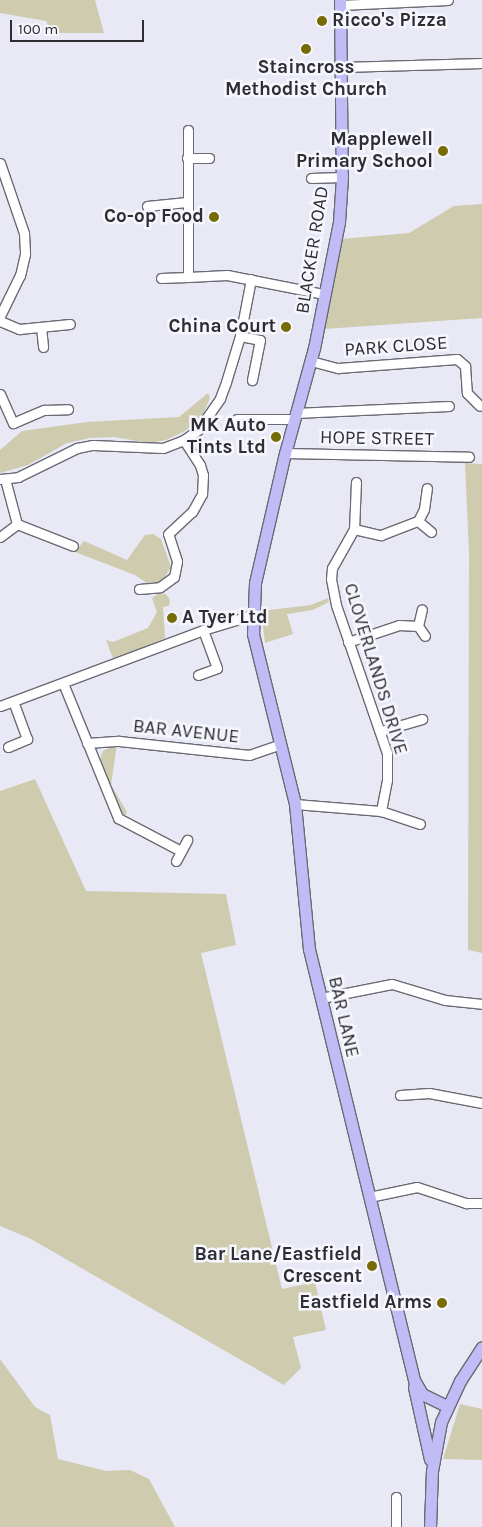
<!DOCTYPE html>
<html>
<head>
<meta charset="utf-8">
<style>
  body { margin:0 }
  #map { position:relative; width:482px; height:1527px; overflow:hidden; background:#e9e9f6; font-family:Karla,sans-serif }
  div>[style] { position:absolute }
  .green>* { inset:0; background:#cecbae }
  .roads { filter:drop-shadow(1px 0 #6a6a75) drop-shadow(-1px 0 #6a6a75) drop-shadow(0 1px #6a6a75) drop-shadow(0 -1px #6a6a75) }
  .minor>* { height:9px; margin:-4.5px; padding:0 4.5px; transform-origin:4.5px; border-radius:4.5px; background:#fff }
  .major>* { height:11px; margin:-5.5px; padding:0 5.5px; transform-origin:5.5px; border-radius:5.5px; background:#c1bcf6 }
  .dots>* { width:14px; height:14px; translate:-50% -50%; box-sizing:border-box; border:2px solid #f6f7fe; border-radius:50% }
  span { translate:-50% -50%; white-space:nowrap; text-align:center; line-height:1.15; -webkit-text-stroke:5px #f6f7fe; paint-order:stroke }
  .poi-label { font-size:19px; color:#2d2d32; font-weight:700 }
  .left { translate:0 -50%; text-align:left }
  .right { translate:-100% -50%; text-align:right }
  .street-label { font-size:19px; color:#2d2d32 }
  .scale { position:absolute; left:10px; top:20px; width:134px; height:22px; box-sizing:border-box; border:2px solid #2d2d32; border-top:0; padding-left:6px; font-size:15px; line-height:18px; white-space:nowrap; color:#2d2d32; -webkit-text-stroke:4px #f6f7fe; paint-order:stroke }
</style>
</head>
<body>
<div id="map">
  <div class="green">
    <div style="clip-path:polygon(0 0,95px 0,104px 33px,52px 33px,46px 21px,0 13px)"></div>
    <div style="clip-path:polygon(482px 204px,482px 318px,324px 329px,341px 239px,409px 233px,454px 206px)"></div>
    <div style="clip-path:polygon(208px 393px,210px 398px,202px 417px,185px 431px,166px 440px,149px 443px,114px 437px,90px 438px,67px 443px,28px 465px,0 473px,0 450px,22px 431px,87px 422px,179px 417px)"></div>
    <div style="clip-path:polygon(465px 463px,482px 464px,482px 953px,468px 950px,469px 553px)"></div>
    <div style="clip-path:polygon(153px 534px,161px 539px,171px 567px,162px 582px,150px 585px,135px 575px,75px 552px,84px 541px,127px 560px,145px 535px)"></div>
    <div style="clip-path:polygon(159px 593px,166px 594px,170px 600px,169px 606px,163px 607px,165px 638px,114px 661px,106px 640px,113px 642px,148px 628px,157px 612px,152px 598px)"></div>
    <div style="clip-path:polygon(328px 598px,329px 602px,313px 610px,287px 614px,293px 634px,265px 643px,261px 611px,311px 605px)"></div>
    <div style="clip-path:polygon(117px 744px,111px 785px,127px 812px,124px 817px,99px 762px,103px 751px)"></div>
    <div style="clip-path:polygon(35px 779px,86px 891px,226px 894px,236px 945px,201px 953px,282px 1289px,315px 1282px,326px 1330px,293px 1337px,301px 1368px,284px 1385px,31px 1239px,0 1226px,0 791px)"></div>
    <div style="clip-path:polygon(0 1359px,35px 1407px,50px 1415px,58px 1459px,106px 1471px,130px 1470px,149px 1479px,175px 1527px,0 1527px)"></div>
    <div style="clip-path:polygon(460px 1404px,482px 1409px,482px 1460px,443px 1459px)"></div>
  </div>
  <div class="roads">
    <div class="minor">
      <div style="left:340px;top:5px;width:108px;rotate:-2.7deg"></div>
      <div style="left:342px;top:67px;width:140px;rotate:-1.6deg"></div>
      <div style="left:188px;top:130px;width:147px;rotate:90deg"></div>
      <div style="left:188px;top:277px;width:39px;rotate:-3deg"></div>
      <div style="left:227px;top:275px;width:99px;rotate:11.1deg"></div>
      <div style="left:187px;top:158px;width:22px"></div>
      <div style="left:0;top:163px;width:74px;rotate:71.1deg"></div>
      <div style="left:24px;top:233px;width:21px;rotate:87deg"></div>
      <div style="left:25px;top:254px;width:22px;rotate:103deg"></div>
      <div style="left:20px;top:275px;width:46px;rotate:116deg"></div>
      <div style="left:311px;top:178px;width:31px;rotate:-2deg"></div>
      <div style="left:147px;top:206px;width:40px;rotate:-5.7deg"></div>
      <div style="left:161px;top:278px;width:27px;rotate:-2deg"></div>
      <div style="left:0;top:321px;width:21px;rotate:23deg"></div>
      <div style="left:19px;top:329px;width:51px;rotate:-5.6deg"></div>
      <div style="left:41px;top:327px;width:20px;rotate:84deg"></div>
      <div style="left:240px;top:336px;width:20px;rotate:11deg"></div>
      <div style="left:260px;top:340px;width:41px;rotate:101.3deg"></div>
      <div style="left:311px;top:361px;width:28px;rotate:15deg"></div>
      <div style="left:338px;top:368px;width:119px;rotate:-4.3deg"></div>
      <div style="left:457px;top:359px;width:11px;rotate:41deg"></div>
      <div style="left:465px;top:366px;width:27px;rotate:86deg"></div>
      <div style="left:467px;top:393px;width:18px;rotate:45deg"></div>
      <div style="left:0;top:394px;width:32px;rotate:66deg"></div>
      <div style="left:13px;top:423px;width:34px;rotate:-23deg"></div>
      <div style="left:44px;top:410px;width:24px;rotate:-2deg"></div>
      <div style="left:295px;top:413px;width:154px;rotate:-2.6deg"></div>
      <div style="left:237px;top:419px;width:56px"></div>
      <div style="left:285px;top:453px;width:184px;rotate:1.2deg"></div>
      <div style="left:0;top:479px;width:18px;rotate:-6deg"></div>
      <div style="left:18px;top:477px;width:66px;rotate:-26.2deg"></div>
      <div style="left:77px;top:448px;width:16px;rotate:-11deg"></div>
      <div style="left:93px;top:445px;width:70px;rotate:2.5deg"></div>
      <div style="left:163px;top:448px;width:22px;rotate:-21deg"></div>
      <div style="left:184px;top:440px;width:17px;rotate:-36deg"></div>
      <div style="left:198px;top:430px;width:39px;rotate:-55deg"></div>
      <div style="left:220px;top:398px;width:17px;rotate:-69deg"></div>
      <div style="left:226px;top:382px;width:48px;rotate:-73.1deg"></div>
      <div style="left:240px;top:336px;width:58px;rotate:-79.1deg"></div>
      <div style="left:5px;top:479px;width:47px;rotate:75.1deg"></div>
      <div style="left:17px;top:524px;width:60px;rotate:21.4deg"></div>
      <div style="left:356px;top:482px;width:47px;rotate:92.4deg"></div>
      <div style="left:354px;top:529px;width:45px;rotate:119.4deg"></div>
      <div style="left:332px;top:568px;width:11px;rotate:95deg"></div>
      <div style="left:331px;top:579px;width:26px;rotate:79deg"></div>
      <div style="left:336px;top:605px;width:157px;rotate:71deg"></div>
      <div style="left:387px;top:753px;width:27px;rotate:90deg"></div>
      <div style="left:387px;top:780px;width:32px;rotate:101deg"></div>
      <div style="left:418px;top:521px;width:13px;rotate:-63deg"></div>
      <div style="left:424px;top:509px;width:21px;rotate:-82deg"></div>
      <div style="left:354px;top:529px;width:28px;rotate:13deg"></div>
      <div style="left:381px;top:535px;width:40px;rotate:-21deg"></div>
      <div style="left:418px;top:521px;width:17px;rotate:40deg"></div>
      <div style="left:0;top:537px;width:21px;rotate:-37deg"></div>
      <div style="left:139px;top:589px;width:21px;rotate:-5deg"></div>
      <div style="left:160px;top:587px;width:17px;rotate:-36deg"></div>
      <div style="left:174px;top:577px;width:16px;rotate:-79deg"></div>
      <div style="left:177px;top:561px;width:28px;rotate:-108deg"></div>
      <div style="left:168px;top:534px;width:33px;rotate:-43deg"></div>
      <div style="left:192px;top:512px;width:21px;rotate:-61deg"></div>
      <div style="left:202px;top:494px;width:19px;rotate:-87deg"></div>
      <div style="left:203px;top:475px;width:10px;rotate:-107deg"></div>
      <div style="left:200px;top:465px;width:30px;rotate:-123deg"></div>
      <div style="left:418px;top:626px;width:12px;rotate:55deg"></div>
      <div style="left:348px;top:642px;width:54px;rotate:-18.4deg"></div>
      <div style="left:399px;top:625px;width:19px;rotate:3deg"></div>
      <div style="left:418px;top:626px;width:17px;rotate:-77deg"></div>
      <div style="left:198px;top:675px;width:20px;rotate:-20deg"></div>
      <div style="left:217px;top:668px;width:40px;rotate:-110.2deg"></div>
      <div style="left:63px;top:683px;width:146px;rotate:67.8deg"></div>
      <div style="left:118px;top:818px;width:71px;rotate:27.6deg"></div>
      <div style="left:0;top:706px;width:217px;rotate:-20.5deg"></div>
      <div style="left:203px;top:630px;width:51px;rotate:-17deg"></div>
      <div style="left:381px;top:731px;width:43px;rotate:-16.3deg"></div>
      <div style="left:87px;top:743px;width:32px;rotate:-4deg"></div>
      <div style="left:119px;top:741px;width:131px;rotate:6.1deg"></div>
      <div style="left:249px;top:755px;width:34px;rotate:-19deg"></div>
      <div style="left:8px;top:747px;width:21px;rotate:-23deg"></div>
      <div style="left:27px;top:739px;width:40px;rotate:-110.2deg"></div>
      <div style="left:295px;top:804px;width:86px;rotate:4.7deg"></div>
      <div style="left:381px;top:811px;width:41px;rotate:18.4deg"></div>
      <div style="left:176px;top:861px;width:24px;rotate:-62deg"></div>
      <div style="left:321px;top:998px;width:72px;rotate:-11.2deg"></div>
      <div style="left:392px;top:984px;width:55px;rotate:16.8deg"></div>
      <div style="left:445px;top:1000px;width:37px;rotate:6deg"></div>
      <div style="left:400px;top:1095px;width:29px;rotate:-4deg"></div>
      <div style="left:429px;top:1093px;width:54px;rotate:10.7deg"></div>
      <div style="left:369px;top:1197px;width:49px;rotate:-11.8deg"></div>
      <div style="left:417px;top:1187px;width:52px;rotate:18.1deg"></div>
      <div style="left:466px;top:1203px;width:16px"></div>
      <div style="left:396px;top:1497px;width:30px;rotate:90deg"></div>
    </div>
    <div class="major">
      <div style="left:340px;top:0;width:177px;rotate:89.4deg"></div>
      <div style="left:342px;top:177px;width:45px;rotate:93.8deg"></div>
      <div style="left:339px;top:222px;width:128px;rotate:101.2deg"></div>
      <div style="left:314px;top:348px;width:109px;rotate:105.4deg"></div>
      <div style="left:285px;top:453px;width:133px;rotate:103deg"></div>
      <div style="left:255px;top:583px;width:51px;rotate:92.2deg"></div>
      <div style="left:253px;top:634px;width:175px;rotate:76.1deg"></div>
      <div style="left:295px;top:804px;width:146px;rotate:84.5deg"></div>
      <div style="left:309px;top:949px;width:444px;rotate:76.3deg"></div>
      <div style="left:414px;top:1380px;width:16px;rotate:60deg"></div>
      <div style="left:422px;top:1394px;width:28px;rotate:26deg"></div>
      <div style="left:414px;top:1387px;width:74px;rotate:77.5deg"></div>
      <div style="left:430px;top:1527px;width:56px;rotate:-88deg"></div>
      <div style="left:432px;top:1471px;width:50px;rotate:-79.6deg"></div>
      <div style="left:441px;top:1422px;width:45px;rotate:-65.1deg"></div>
      <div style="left:460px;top:1381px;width:40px;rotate:-57.1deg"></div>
    </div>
  </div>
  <div class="dots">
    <div style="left:322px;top:21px;background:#766b04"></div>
    <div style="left:306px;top:49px;background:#766b04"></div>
    <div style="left:443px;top:151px;background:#766b04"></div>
    <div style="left:214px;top:217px;background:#766b04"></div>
    <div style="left:286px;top:327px;background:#766b04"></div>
    <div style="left:276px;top:437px;background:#766b04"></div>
    <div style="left:172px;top:618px;background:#766b04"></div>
    <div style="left:372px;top:1266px;background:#766b04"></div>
    <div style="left:442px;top:1303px;background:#766b04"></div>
  </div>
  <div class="poi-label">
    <span class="left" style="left:332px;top:21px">Ricco's Pizza</span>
    <span style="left:306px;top:79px">Staincross<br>Methodist Church</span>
    <span class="right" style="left:433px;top:151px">Mapplewell<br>Primary School</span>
    <span class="right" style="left:204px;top:217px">Co-op Food</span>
    <span class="right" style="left:276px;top:327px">China Court</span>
    <span class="right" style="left:266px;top:437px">MK Auto<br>Tints Ltd</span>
    <span class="left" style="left:182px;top:618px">A Tyer Ltd</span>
    <span class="right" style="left:362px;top:1266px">Bar Lane/Eastfield<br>Crescent</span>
    <span class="right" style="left:432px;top:1303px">Eastfield Arms</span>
  </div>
  <div class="street-label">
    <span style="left:313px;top:250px;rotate:-81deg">BLACKER ROAD</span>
    <span style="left:396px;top:347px;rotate:-4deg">PARK CLOSE</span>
    <span style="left:377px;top:439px;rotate:1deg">HOPE STREET</span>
    <span style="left:375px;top:669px;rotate:73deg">CLOVERLANDS DRIVE</span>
    <span style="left:186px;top:732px;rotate:6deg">BAR AVENUE</span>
    <span style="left:343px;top:1017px;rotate:77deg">BAR LANE</span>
  </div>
  <div class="scale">100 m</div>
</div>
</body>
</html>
